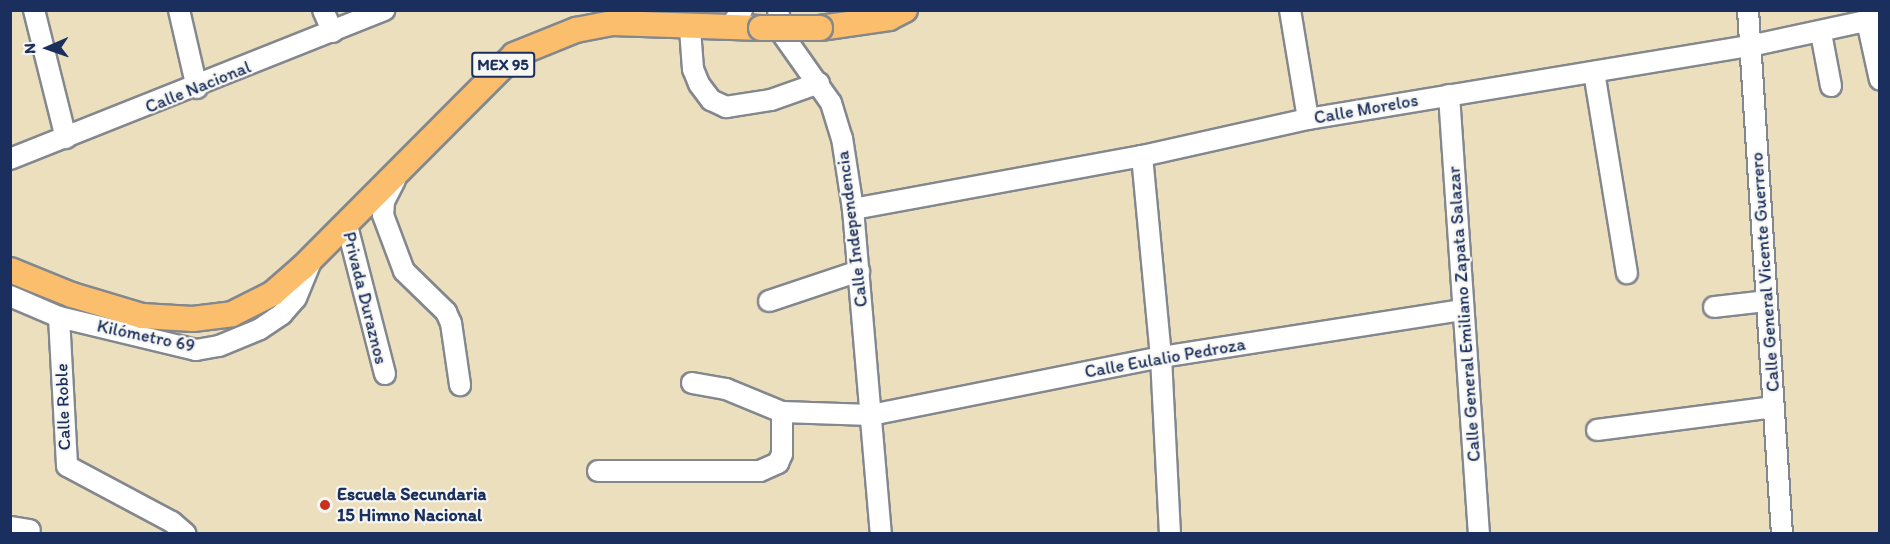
<!DOCTYPE html>
<html>
<head>
<meta charset="utf-8">
<style>
  body { margin:0 }
  #map { position:relative; width:1890px; height:544px; overflow:hidden; background:#ebdfbd; font-family:Itim,sans-serif }
  div>[style] { position:absolute }
  .roads { filter:drop-shadow(2px 0 #83878e) drop-shadow(-2px 0 #83878e) drop-shadow(0 2px #83878e) drop-shadow(0 -2px #83878e) }
  .minor>* { height:20px; margin:-10px; padding:0 10px; transform-origin:10px; border-radius:10px; background:#fff }
  .major>* { height:24px; margin:-12px; padding:0 12px; transform-origin:12px; border-radius:12px; background:#fabe6d }
  .bridges { filter:drop-shadow(2px 0 #83878e) drop-shadow(-2px 0 #83878e) drop-shadow(0 2px #83878e) drop-shadow(0 -2px #83878e) }
  .major-bridge>* { height:24px; margin:-12px; padding:0 12px; transform-origin:12px; border-radius:12px; background:#fabe6d }
  .dots>* { width:16px; height:16px; translate:-50% -50%; box-sizing:border-box; border:3px solid #f6f6f2; border-radius:50% }
  span { translate:-50% -50%; white-space:nowrap; text-align:center; line-height:1.15; -webkit-text-stroke:4.5px #f6f6f2; paint-order:stroke }
  .shield-label span { padding:2px 4px; background:#f6f6f2; border:2px solid; border-radius:4px; -webkit-text-stroke-width:0 }
  .shield-label { font-size:16px; color:#1b2f5e; font-weight:700 }
  .street-label { font-size:18px; color:#1b2f5e }
  .poi-label { font-size:18px; color:#1b2f5e; font-weight:700 }
  .left { translate:0 -50%; text-align:left }
  .frame { position:absolute; inset:0; border:12px solid #1b2f5e; pointer-events:none }
  .north { position:absolute; left:18px; top:18px; width:60px; height:60px; -webkit-text-stroke:4px #f6f6f2; paint-order:stroke; rotate:268deg; font-size:16px; font-weight:700; line-height:24px; text-align:center; color:#1b2f5e }
  .north::after { content:''; display:block; margin:auto; width:21px; height:27px; background:#1b2f5e; clip-path:polygon(50% 0,100% 100%,50% 72%,0 100%) }
</style>
</head>
<body>
<div id="map">
  <div class="roads">
    <div class="minor">
      <div style="left:34px;top:10px;width:132px;rotate:76deg"></div>
      <div style="left:179px;top:10px;width:80px;rotate:77deg"></div>
      <div style="left:323px;top:10px;width:24px;rotate:66deg"></div>
      <div style="left:778px;top:10px;width:25px;rotate:79deg"></div>
      <div style="left:783px;top:35px;width:83px;rotate:54.8deg"></div>
      <div style="left:831px;top:103px;width:37px;rotate:73deg"></div>
      <div style="left:842px;top:138px;width:72px;rotate:81.2deg"></div>
      <div style="left:853px;top:209px;width:326px;rotate:85.1deg"></div>
      <div style="left:1290px;top:10px;width:110px;rotate:80.6deg"></div>
      <div style="left:1748px;top:10px;width:525px;rotate:86.29deg"></div>
      <div style="left:1867px;top:21px;width:60px;rotate:77.6deg"></div>
      <div style="left:729px;top:28px;width:22px;rotate:-54deg"></div>
      <div style="left:690px;top:29px;width:40px;rotate:85.7deg"></div>
      <div style="left:693px;top:69px;width:16px;rotate:68deg"></div>
      <div style="left:699px;top:84px;width:20px;rotate:53deg"></div>
      <div style="left:711px;top:100px;width:17px;rotate:25deg"></div>
      <div style="left:726px;top:107px;width:46px;rotate:-8.8deg"></div>
      <div style="left:771px;top:100px;width:51px;rotate:-19.5deg"></div>
      <div style="left:1821px;top:33px;width:54px;rotate:79.3deg"></div>
      <div style="left:1594px;top:72px;width:204px;rotate:80.7deg"></div>
      <div style="left:1449px;top:95px;width:440px;rotate:86.1deg"></div>
      <div style="left:1142px;top:156px;width:202px;rotate:84.6deg"></div>
      <div style="left:1161px;top:357px;width:177px;rotate:87.1deg"></div>
      <div style="left:10px;top:159px;width:403px;rotate:-21.7deg"></div>
      <div style="left:395px;top:180px;width:25px;rotate:117deg"></div>
      <div style="left:384px;top:202px;width:13px;rotate:94deg"></div>
      <div style="left:383px;top:215px;width:60px;rotate:69.4deg"></div>
      <div style="left:404px;top:271px;width:59px;rotate:44.3deg"></div>
      <div style="left:446px;top:312px;width:12px;rotate:66deg"></div>
      <div style="left:451px;top:323px;width:63px;rotate:81.7deg"></div>
      <div style="left:853px;top:209px;width:294px;rotate:-10.4deg"></div>
      <div style="left:1142px;top:156px;width:170px;rotate:-12.6deg"></div>
      <div style="left:1308px;top:119px;width:448px;rotate:-9.4deg"></div>
      <div style="left:1750px;top:46px;width:133px;rotate:-12.2deg"></div>
      <div style="left:346px;top:222px;width:157px;rotate:75.6deg"></div>
      <div style="left:10px;top:296px;width:53px;rotate:23.2deg"></div>
      <div style="left:59px;top:317px;width:141px;rotate:13.5deg"></div>
      <div style="left:196px;top:350px;width:23px;rotate:-10deg"></div>
      <div style="left:219px;top:346px;width:44px;rotate:-22.5deg"></div>
      <div style="left:260px;top:329px;width:27px;rotate:-34deg"></div>
      <div style="left:282px;top:314px;width:21px;rotate:-49deg"></div>
      <div style="left:296px;top:298px;width:42px;rotate:-67.7deg"></div>
      <div style="left:769px;top:301px;width:95px;rotate:-18.4deg"></div>
      <div style="left:1714px;top:307px;width:53px;rotate:-6.5deg"></div>
      <div style="left:59px;top:317px;width:149px;rotate:86.9deg"></div>
      <div style="left:67px;top:466px;width:119px;rotate:28.1deg"></div>
      <div style="left:172px;top:522px;width:18px;rotate:41deg"></div>
      <div style="left:692px;top:383px;width:35px;rotate:10deg"></div>
      <div style="left:726px;top:389px;width:61px;rotate:22.3deg"></div>
      <div style="left:782px;top:412px;width:89px;rotate:1.9deg"></div>
      <div style="left:871px;top:415px;width:296px;rotate:-11.3deg"></div>
      <div style="left:1161px;top:357px;width:305px;rotate:-8.9deg"></div>
      <div style="left:1597px;top:430px;width:178px;rotate:-7.4deg"></div>
      <div style="left:598px;top:471px;width:162px"></div>
      <div style="left:760px;top:471px;width:20px;rotate:-24deg"></div>
      <div style="left:778px;top:463px;width:10px;rotate:-66deg"></div>
      <div style="left:782px;top:454px;width:42px;rotate:-90deg"></div>
      <div style="left:10px;top:527px;width:20px;rotate:9deg"></div>
    </div>
    <div class="major">
      <div style="left:820px;top:28px;width:70px;rotate:-8.2deg"></div>
      <div style="left:889px;top:18px;width:18px;rotate:-27deg"></div>
      <div style="left:10px;top:270px;width:67px;rotate:22deg"></div>
      <div style="left:72px;top:295px;width:73px;rotate:16.7deg"></div>
      <div style="left:142px;top:316px;width:51px;rotate:3.4deg"></div>
      <div style="left:193px;top:319px;width:39px;rotate:-7deg"></div>
      <div style="left:232px;top:314px;width:45px;rotate:-26.6deg"></div>
      <div style="left:272px;top:294px;width:41px;rotate:-41.1deg"></div>
      <div style="left:303px;top:267px;width:299px;rotate:-45.1deg"></div>
      <div style="left:514px;top:55px;width:67px;rotate:-22deg"></div>
      <div style="left:576px;top:30px;width:37px;rotate:-11deg"></div>
      <div style="left:612px;top:23px;width:149px;rotate:1.9deg"></div>
    </div>
  </div>
  <div class="bridges">
    <div class="major-bridge">
      <div style="left:761px;top:28px;width:59px"></div>
    </div>
  </div>
  <div class="dots">
    <div style="left:325px;top:505px;background:#c8321e"></div>
  </div>
  <div class="shield-label">
    <span style="left:503px;top:65px">MEX 95</span>
  </div>
  <div class="street-label">
    <span style="left:198px;top:87px;rotate:-22deg">Calle Nacional</span>
    <span style="left:1366px;top:109px;rotate:-10deg">Calle Morelos</span>
    <span style="left:852px;top:229px;rotate:-97deg">Calle Independencia</span>
    <span style="left:1765px;top:272px;rotate:-94deg">Calle General Vicente Guerrero</span>
    <span style="left:365px;top:298px;rotate:76deg">Privada Duraznos</span>
    <span style="left:1464px;top:314px;rotate:-94deg">Calle General Emiliano Zapata Salazar</span>
    <span style="left:146px;top:336px;rotate:12deg">Kilómetro 69</span>
    <span style="left:1165px;top:358px;rotate:-10deg">Calle Eulalio Pedroza</span>
    <span style="left:63px;top:407px;rotate:-92deg">Calle Roble</span>
  </div>
  <div class="poi-label">
    <span class="left" style="left:337px;top:505px">Escuela Secundaria<br>15 Himno Nacional</span>
  </div>
  <div class="frame"></div>
  <div class="north">N</div>
</div>
</body>
</html>
